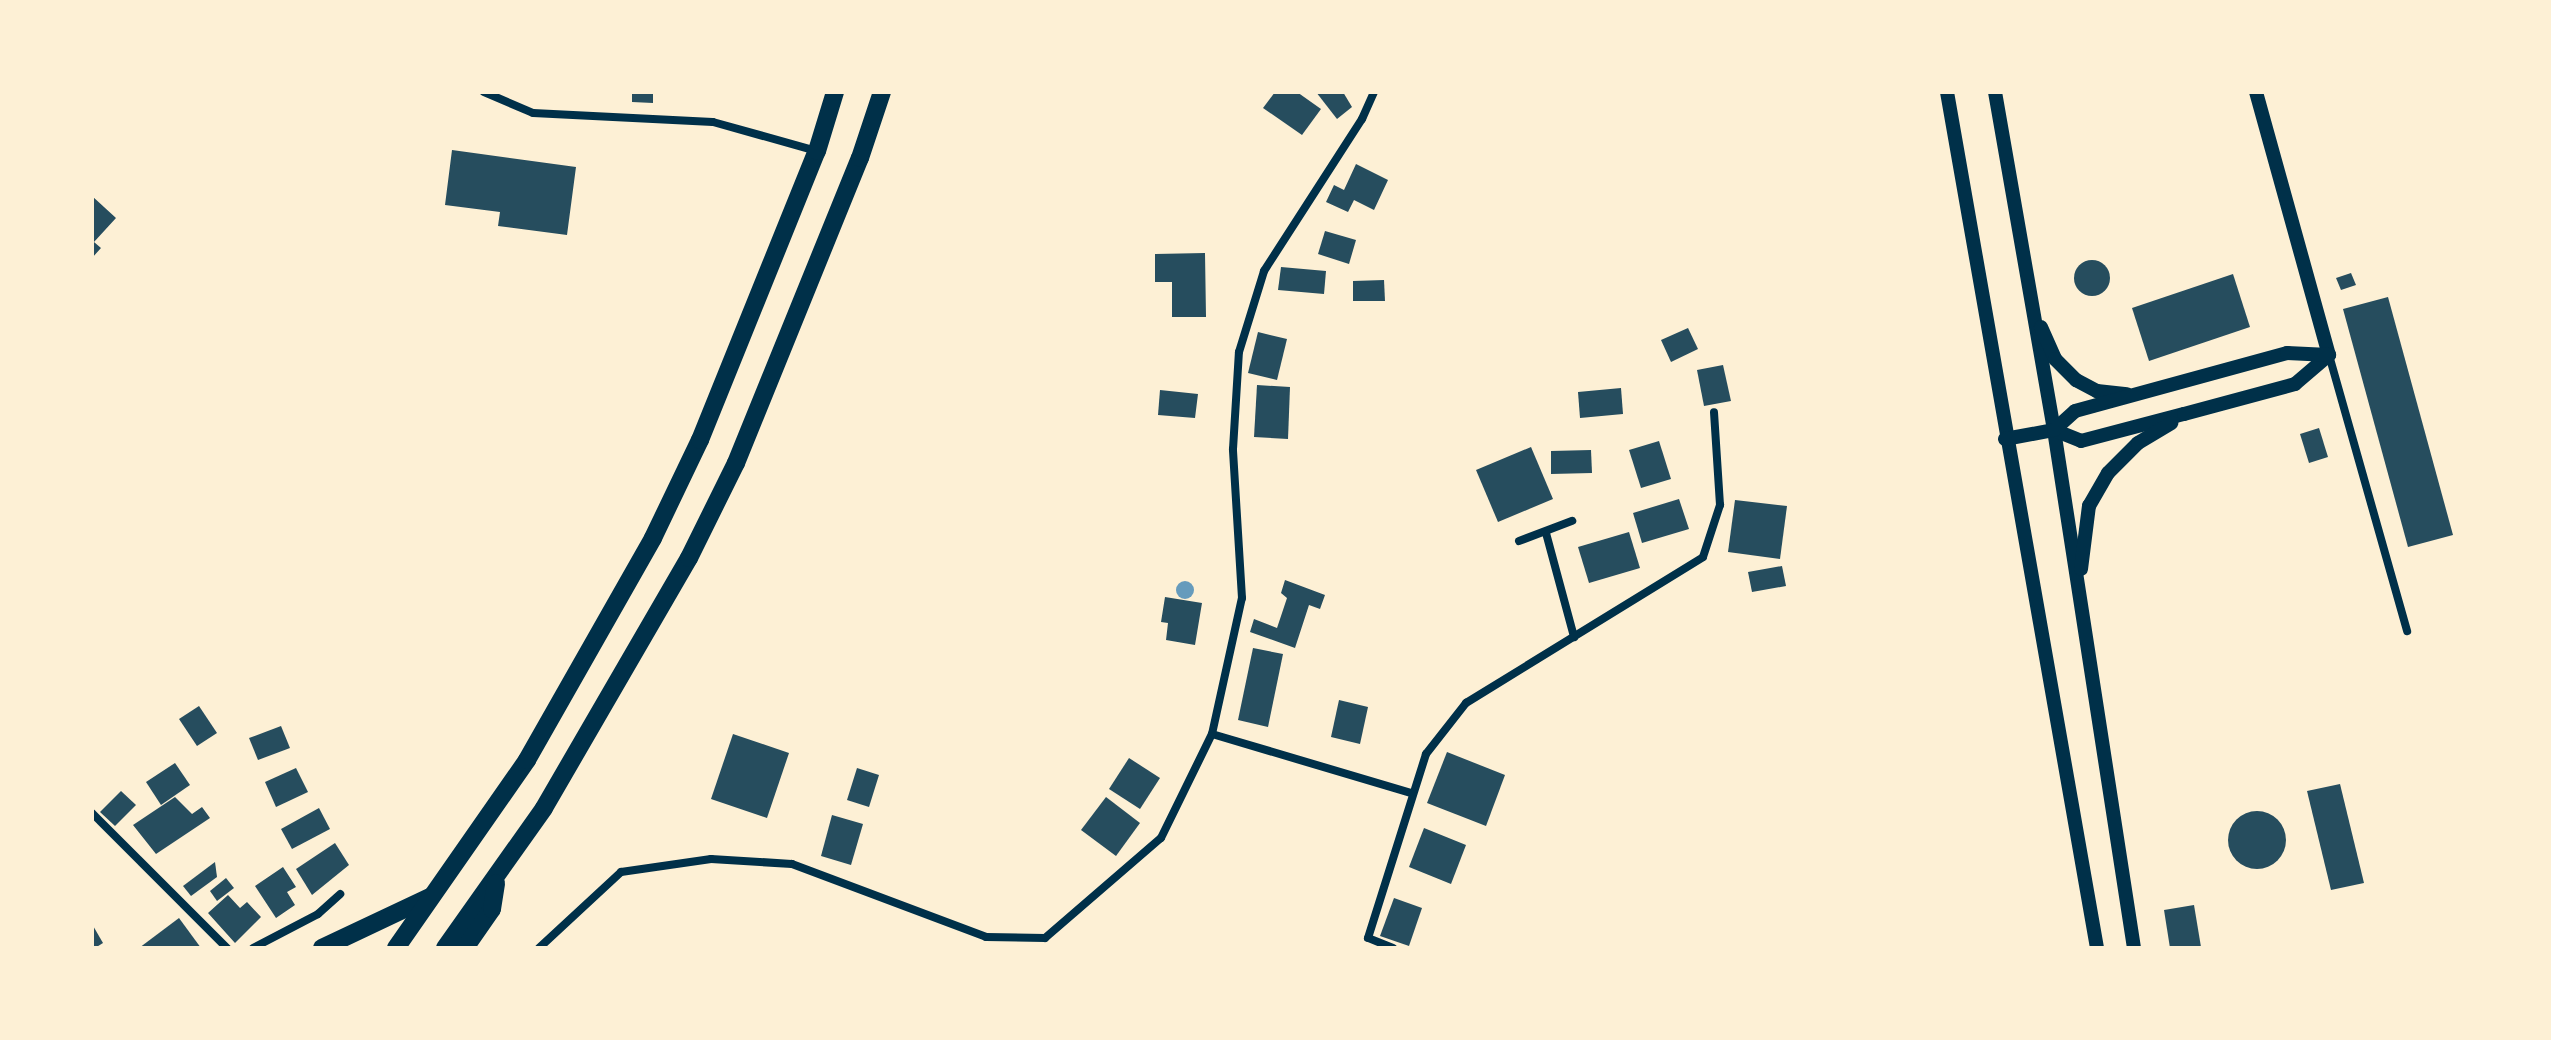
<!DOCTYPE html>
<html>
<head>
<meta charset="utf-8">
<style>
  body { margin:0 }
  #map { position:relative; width:2551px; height:1040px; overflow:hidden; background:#fdf0d5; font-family:Inter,sans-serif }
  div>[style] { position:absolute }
  .water>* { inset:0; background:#669bbc }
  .round { border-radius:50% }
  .building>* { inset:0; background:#264d5e }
  .minor>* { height:8px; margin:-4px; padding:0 4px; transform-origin:4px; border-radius:4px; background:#003049 }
  .tertiary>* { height:14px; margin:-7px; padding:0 7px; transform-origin:7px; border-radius:7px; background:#003049 }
  .trunk>* { height:18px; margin:-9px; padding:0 9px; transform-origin:9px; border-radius:9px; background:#003049 }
  span { translate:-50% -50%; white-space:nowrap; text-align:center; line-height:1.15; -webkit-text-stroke:6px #fdf0d5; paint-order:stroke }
  .frame { position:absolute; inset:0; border:94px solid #fdf0d5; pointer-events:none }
</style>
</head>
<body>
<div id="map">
  <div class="water">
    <div class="round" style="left:1176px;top:581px;width:18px;height:18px"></div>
  </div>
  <div class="building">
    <div style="clip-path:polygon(632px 92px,653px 92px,653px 103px,632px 102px)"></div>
    <div style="clip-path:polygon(1275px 92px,1297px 92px,1321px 109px,1302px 135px,1263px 108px)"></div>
    <div style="clip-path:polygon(1316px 92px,1343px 92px,1352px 107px,1337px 119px)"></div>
    <div style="clip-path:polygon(452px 150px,576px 167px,567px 235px,498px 226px,500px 212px,445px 205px)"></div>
    <div style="clip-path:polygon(1356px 164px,1388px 180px,1374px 210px,1354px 200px,1348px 212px,1326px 202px,1334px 185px,1344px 190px)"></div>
    <div style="clip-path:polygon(92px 196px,116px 218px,94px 242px,101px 248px,92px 258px)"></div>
    <div style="clip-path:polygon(1325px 231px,1356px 240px,1349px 264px,1318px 254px)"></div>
    <div style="clip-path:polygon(1205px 253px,1206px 317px,1172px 317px,1172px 282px,1155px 282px,1155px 254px)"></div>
    <div class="round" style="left:2074px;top:260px;width:36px;height:36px"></div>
    <div style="clip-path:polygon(1281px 267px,1326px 271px,1324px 294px,1278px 290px)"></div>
    <div style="clip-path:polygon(2351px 273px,2356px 285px,2341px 290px,2336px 278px)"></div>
    <div style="clip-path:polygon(2233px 274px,2250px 327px,2149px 361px,2132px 308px)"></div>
    <div style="clip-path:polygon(1384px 280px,1385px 301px,1353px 301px,1353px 281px)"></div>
    <div style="clip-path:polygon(2388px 297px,2453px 535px,2408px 547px,2343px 309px)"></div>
    <div style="clip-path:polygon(1688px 328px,1698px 349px,1671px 362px,1661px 340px)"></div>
    <div style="clip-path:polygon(1258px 332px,1287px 339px,1277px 380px,1248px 373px)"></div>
    <div style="clip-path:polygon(1723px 365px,1731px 401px,1704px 406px,1697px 370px)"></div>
    <div style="clip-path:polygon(1257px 385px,1290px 387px,1288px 439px,1254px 437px)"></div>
    <div style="clip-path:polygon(1621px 388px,1623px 414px,1580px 418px,1578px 392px)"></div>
    <div style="clip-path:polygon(1160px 390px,1198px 394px,1195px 418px,1158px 415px)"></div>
    <div style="clip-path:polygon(2319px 428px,2328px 457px,2309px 463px,2300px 434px)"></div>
    <div style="clip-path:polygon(1659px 441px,1671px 479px,1641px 488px,1629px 450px)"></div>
    <div style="clip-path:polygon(1531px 447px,1553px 499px,1498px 522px,1476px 470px)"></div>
    <div style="clip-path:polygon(1591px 450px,1592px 473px,1551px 474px,1551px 451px)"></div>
    <div style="clip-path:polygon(1679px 499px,1689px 529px,1642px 543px,1633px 513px)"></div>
    <div style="clip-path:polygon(1735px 500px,1787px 506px,1780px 559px,1728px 552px)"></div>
    <div style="clip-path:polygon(1629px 532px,1640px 568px,1589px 583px,1578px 547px)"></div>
    <div style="clip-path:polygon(1782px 566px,1786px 586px,1752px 592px,1748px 572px)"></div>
    <div style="clip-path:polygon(1285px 580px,1325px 595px,1320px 609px,1309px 605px,1295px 648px,1250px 632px,1254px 619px,1277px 628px,1287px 598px,1281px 593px)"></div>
    <div style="clip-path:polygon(1165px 597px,1202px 603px,1195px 645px,1166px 640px,1168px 623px,1161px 622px)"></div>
    <div style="clip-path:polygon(1253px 648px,1283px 654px,1268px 727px,1238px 720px)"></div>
    <div style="clip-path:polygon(1339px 700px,1368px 707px,1360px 744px,1331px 737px)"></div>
    <div style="clip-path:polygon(199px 706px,217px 733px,197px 746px,179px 719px)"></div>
    <div style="clip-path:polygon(281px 726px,290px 748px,258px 760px,249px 738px)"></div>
    <div style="clip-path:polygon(733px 734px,789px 753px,767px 818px,711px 799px)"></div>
    <div style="clip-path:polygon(1447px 752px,1505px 775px,1486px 826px,1427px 803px)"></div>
    <div style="clip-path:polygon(1129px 758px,1160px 778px,1140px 809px,1109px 789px)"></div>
    <div style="clip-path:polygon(175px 763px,190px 785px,161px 805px,146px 782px)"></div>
    <div style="clip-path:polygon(296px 768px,308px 792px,276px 807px,265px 782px)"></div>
    <div style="clip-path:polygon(857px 768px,879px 775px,869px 807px,847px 800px)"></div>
    <div style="clip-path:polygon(2340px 784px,2364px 883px,2331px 890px,2307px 791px)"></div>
    <div style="clip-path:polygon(121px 791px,136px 805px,115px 826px,100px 812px)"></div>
    <div style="clip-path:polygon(175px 797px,192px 814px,202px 807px,210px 818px,156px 854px,133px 825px)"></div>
    <div style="clip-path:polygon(1106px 797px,1140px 823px,1116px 856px,1081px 830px)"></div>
    <div style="clip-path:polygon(319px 808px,330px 829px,292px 849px,281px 829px)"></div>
    <div class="round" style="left:2228px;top:811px;width:58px;height:58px"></div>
    <div style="clip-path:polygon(832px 815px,863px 824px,851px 865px,821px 856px)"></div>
    <div style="clip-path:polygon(1424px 828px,1466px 845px,1451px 884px,1409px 867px)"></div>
    <div style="clip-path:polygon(335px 843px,349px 865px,312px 895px,296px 869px)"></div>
    <div style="clip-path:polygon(215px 862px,217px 877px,191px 896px,183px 886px)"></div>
    <div style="clip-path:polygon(283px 867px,296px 887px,287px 892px,295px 905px,276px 918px,255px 886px)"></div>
    <div style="clip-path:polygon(226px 878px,234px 888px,217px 901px,210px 891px)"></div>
    <div style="clip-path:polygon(228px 895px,240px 908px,247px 902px,261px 917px,235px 943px,208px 913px)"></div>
    <div style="clip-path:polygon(1394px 898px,1422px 908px,1409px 946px,1380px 936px)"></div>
    <div style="clip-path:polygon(2194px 905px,2201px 947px,2170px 948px,2164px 910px)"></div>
    <div style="clip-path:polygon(179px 918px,201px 948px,139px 948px)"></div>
    <div style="clip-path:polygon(92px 924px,103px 943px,95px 948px,92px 948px)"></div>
  </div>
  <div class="minor">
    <div style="left:484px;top:92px;width:53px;rotate:23.2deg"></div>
    <div style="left:533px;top:113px;width:180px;rotate:2.9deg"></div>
    <div style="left:713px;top:122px;width:108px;rotate:15.6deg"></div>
    <div style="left:2329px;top:355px;width:287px;rotate:74.2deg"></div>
    <div style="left:1546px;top:533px;width:108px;rotate:74.9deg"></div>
    <div style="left:1519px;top:541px;width:57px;rotate:-20.7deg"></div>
    <div style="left:1212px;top:734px;width:208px;rotate:16.5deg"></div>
    <div style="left:92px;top:813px;width:191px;rotate:45deg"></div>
    <div style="left:253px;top:948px;width:73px;rotate:-27.6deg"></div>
    <div style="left:318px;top:914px;width:30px;rotate:-42deg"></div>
    <div style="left:539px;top:948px;width:112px;rotate:-42.8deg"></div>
    <div style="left:621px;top:872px;width:91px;rotate:-8.2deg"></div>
    <div style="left:711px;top:859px;width:81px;rotate:3.5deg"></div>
    <div style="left:792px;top:864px;width:207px;rotate:20.6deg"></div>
    <div style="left:986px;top:937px;width:59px;rotate:1deg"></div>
    <div style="left:1045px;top:938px;width:153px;rotate:-40.8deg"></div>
    <div style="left:1161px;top:838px;width:116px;rotate:-63.9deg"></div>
    <div style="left:1212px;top:734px;width:139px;rotate:-77.6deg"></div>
    <div style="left:1242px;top:598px;width:149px;rotate:-93.5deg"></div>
    <div style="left:1233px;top:449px;width:97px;rotate:-86.5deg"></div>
    <div style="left:1239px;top:352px;width:85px;rotate:-72.8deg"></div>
    <div style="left:1264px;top:271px;width:181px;rotate:-57.2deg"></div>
    <div style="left:1362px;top:119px;width:30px;rotate:-66deg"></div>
    <div style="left:1393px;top:948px;width:27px;rotate:-158deg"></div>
    <div style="left:1368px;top:938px;width:193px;rotate:-72.5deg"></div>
    <div style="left:1426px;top:754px;width:65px;rotate:-51.9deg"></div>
    <div style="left:1466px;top:703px;width:278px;rotate:-31.6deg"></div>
    <div style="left:1703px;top:557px;width:55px;rotate:-71.9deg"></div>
    <div style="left:1720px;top:505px;width:93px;rotate:-93.7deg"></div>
  </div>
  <div class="tertiary">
    <div style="left:1947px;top:92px;width:869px;rotate:80.06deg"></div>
    <div style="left:1995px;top:92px;width:343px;rotate:80.1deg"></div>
    <div style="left:2054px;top:430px;width:524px;rotate:81.22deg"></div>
    <div style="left:2256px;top:92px;width:273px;rotate:74.5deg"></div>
    <div style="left:2041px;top:327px;width:35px;rotate:66deg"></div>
    <div style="left:2055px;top:359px;width:30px;rotate:45deg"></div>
    <div style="left:2076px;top:380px;width:24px;rotate:28deg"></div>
    <div style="left:2097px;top:391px;width:30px;rotate:6deg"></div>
    <div style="left:2054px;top:430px;width:29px;rotate:22deg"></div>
    <div style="left:2081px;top:441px;width:106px;rotate:-14.7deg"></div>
    <div style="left:2184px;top:414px;width:115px;rotate:-15.1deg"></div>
    <div style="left:2295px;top:384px;width:45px;rotate:-40.5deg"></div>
    <div style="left:2005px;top:439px;width:50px;rotate:-10.4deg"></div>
    <div style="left:2054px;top:430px;width:28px;rotate:-42deg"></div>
    <div style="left:2075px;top:411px;width:220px;rotate:-15.3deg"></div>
    <div style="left:2287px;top:353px;width:42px;rotate:2.7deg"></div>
    <div style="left:2081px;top:569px;width:64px;rotate:-82.8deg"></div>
    <div style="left:2089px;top:506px;width:38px;rotate:-60deg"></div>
    <div style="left:2108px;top:473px;width:42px;rotate:-45deg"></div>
    <div style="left:2138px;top:443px;width:39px;rotate:-31deg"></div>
  </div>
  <div class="trunk">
    <div style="left:322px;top:948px;width:119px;rotate:-25.3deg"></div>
    <div style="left:396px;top:948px;width:229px;rotate:-55.1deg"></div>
    <div style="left:527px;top:760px;width:255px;rotate:-60.4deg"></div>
    <div style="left:653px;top:538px;width:109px;rotate:-64.4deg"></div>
    <div style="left:700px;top:440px;width:312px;rotate:-68deg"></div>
    <div style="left:817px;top:151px;width:62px;rotate:-73deg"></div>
    <div style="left:445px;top:948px;width:171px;rotate:-54.7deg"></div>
    <div style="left:544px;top:808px;width:289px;rotate:-59.9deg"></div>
    <div style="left:689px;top:558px;width:106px;rotate:-63.7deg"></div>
    <div style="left:736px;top:463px;width:329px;rotate:-67.9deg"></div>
    <div style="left:860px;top:158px;width:70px;rotate:-71.6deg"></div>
    <div style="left:465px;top:948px;width:47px;rotate:-55.3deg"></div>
    <div style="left:492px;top:909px;width:26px;rotate:-81deg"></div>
  </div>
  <div class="frame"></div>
</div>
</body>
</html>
